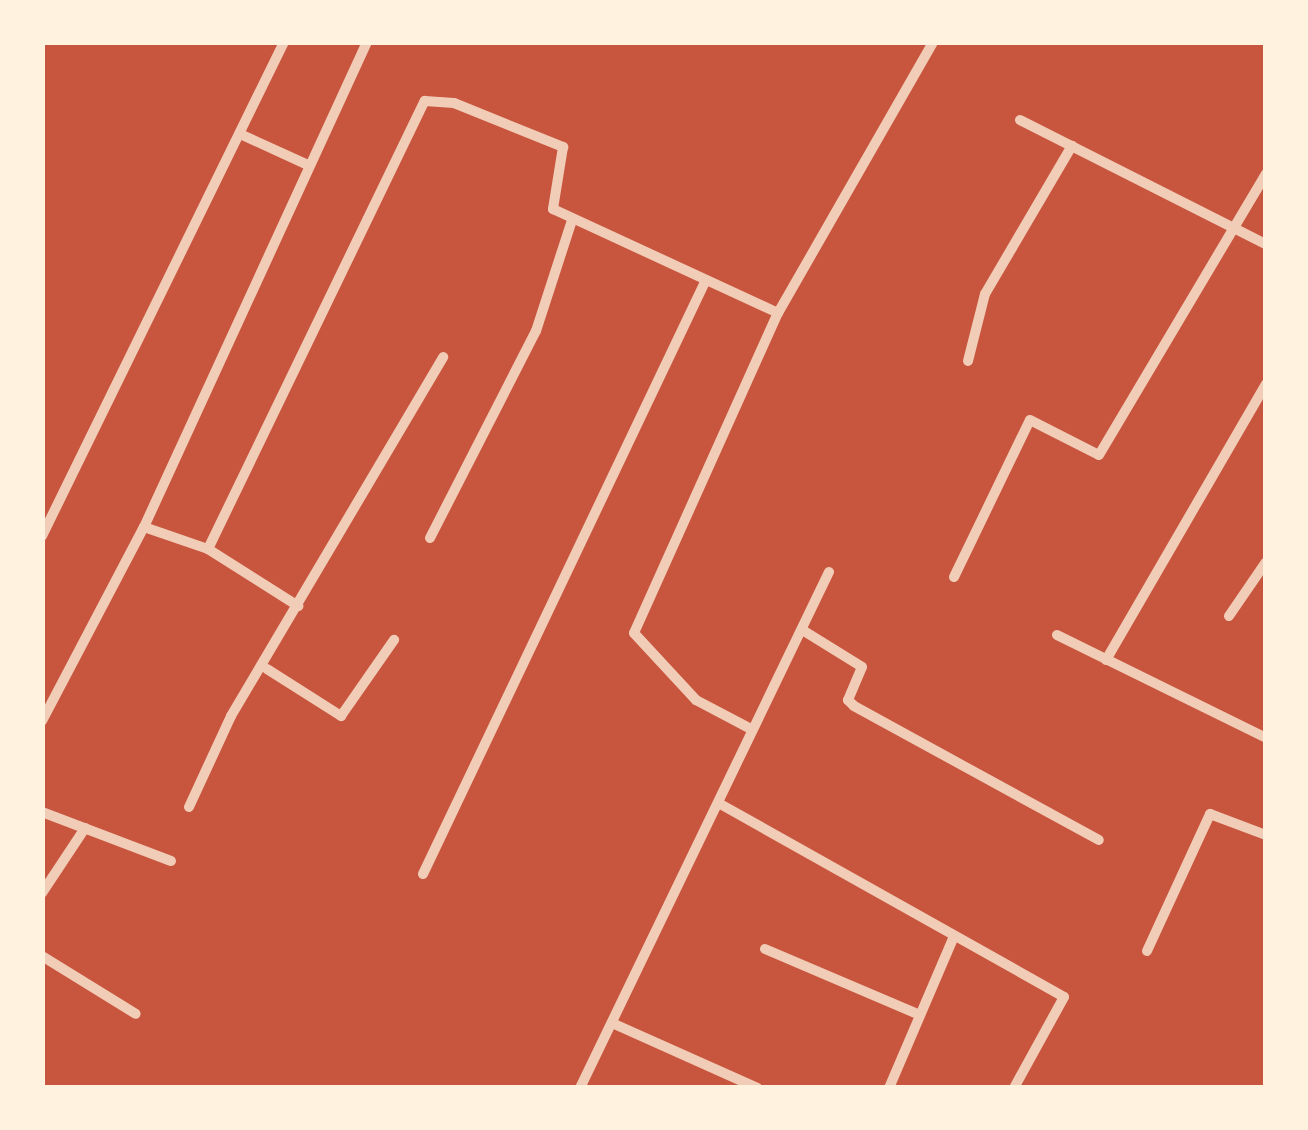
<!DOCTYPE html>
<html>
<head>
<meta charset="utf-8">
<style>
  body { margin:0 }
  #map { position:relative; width:1308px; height:1130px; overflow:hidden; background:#c8553d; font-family:"Nunito Sans",sans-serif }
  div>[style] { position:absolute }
  .minor>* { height:10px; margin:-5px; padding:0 5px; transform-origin:5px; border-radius:5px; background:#f1ccb7 }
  span { translate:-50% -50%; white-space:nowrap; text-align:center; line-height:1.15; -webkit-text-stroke:9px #fff3e0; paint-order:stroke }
  .frame { position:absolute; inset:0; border:45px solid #fff3e0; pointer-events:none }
</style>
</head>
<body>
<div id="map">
  <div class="minor">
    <div style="left:1020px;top:120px;width:275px;rotate:26.8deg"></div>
    <div style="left:240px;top:134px;width:75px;rotate:24.5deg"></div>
    <div style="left:968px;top:361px;width:69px;rotate:-75.8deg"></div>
    <div style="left:985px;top:294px;width:172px;rotate:-59.6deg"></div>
    <div style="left:144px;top:527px;width:534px;rotate:-65.31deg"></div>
    <div style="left:42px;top:536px;width:550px;rotate:-63.9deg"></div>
    <div style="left:430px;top:538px;width:233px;rotate:-62.9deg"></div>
    <div style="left:536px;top:331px;width:117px;rotate:-72deg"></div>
    <div style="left:208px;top:549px;width:107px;rotate:32.3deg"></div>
    <div style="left:954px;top:577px;width:174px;rotate:-64.2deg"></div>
    <div style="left:1030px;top:420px;width:77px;rotate:26.9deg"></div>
    <div style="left:1099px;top:455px;width:327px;rotate:-59.3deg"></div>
    <div style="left:1229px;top:616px;width:65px;rotate:-55.6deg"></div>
    <div style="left:804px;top:631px;width:68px;rotate:31.8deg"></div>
    <div style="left:862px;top:667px;width:36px;rotate:113deg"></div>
    <div style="left:848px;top:700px;width:8px;rotate:45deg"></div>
    <div style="left:854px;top:706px;width:279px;rotate:28.7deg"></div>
    <div style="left:1057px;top:635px;width:233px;rotate:26.2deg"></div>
    <div style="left:1106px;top:660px;width:319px;rotate:-59.9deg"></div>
    <div style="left:267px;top:669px;width:88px;rotate:32.4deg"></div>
    <div style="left:341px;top:716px;width:93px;rotate:-55.1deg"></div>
    <div style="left:42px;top:721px;width:219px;rotate:-62.3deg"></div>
    <div style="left:144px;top:527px;width:68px;rotate:19deg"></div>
    <div style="left:208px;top:549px;width:498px;rotate:-64.2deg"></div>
    <div style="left:425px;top:101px;width:29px;rotate:4deg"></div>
    <div style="left:454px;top:103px;width:118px;rotate:22deg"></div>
    <div style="left:563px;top:147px;width:63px;rotate:99.2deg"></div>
    <div style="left:553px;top:209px;width:248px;rotate:24.8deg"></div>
    <div style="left:751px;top:729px;width:62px;rotate:-152.2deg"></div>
    <div style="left:696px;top:700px;width:91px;rotate:-132.8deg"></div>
    <div style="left:634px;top:633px;width:351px;rotate:-65.8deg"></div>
    <div style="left:778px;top:313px;width:312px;rotate:-60.2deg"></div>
    <div style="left:722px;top:805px;width:392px;rotate:29.3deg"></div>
    <div style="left:1064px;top:997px;width:104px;rotate:118.8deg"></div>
    <div style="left:189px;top:807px;width:100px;rotate:-65.2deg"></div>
    <div style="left:231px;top:716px;width:417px;rotate:-59.4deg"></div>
    <div style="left:42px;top:812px;width:138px;rotate:20.8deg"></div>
    <div style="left:423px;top:874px;width:658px;rotate:-64.53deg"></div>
    <div style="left:42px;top:893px;width:78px;rotate:-56.5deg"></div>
    <div style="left:765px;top:949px;width:163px;rotate:23.1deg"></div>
    <div style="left:1147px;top:951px;width:151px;rotate:-65.3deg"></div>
    <div style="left:1210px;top:814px;width:60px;rotate:20.6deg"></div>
    <div style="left:42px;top:956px;width:110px;rotate:31.7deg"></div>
    <div style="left:612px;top:1023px;width:159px;rotate:24.1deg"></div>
    <div style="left:580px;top:1088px;width:573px;rotate:-64.24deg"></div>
    <div style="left:889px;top:1088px;width:165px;rotate:-66.8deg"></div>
  </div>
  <div class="frame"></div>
</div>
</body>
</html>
